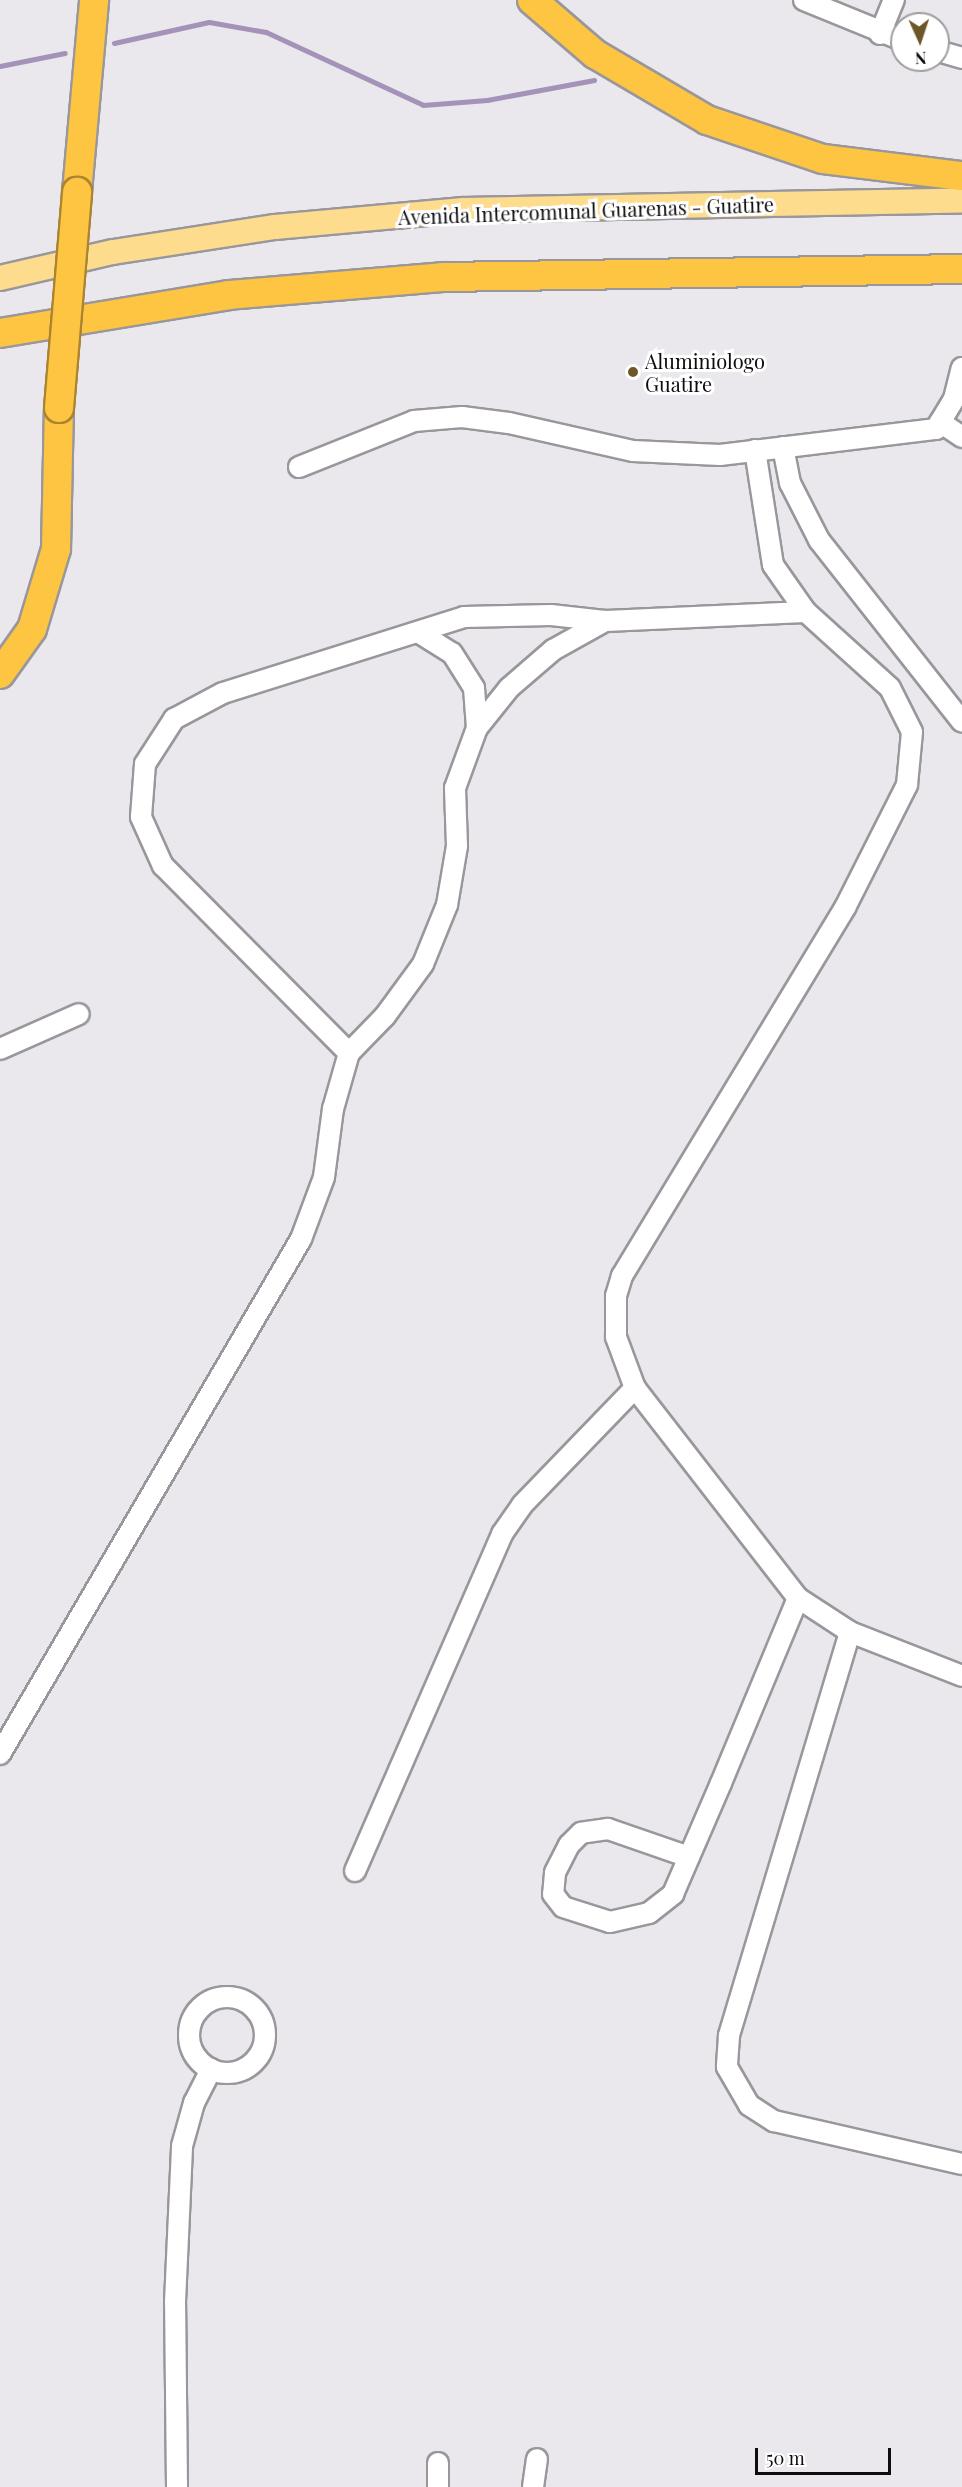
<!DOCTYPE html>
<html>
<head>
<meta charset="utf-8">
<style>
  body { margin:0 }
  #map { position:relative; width:962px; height:2487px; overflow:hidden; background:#eae8ec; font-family:"Playfair Display",serif }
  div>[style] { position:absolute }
  .stream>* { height:5px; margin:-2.5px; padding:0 2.5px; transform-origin:2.5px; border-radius:2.5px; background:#a492b9 }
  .roads { filter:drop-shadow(2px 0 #99979b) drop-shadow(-2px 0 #99979b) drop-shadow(0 2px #99979b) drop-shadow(0 -2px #99979b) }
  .minor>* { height:20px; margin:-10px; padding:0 10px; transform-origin:10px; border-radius:10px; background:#fff }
  .minor>.ring { margin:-10px; padding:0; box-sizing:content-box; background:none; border:20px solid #fff; border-radius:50% }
  .major>* { height:24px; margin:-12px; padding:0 12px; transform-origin:12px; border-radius:12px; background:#fedc8e }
  .highway>* { height:28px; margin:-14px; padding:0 14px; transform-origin:14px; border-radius:14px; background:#fec542 }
  .bridges { filter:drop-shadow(2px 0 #aa8430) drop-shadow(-2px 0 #aa8430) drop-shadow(0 2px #aa8430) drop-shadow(0 -2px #aa8430) }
  .highway-bridge>* { height:28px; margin:-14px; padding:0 14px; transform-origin:14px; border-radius:14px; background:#fec542 }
  .dots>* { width:16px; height:16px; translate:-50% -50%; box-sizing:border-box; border:3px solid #fff; border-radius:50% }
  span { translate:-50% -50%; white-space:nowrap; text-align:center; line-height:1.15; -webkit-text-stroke:6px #fff; paint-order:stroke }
  .street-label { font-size:20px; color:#0d0c0e }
  .poi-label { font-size:20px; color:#0d0c0e }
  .left { translate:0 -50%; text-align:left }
  .north { position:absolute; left:890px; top:12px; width:60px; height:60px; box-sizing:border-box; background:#fff; border:2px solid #9e9e9f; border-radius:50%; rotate:177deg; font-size:16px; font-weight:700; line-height:24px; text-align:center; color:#0d0c0e }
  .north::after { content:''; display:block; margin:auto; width:21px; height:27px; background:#6e5727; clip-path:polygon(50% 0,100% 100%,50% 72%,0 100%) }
  .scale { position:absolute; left:755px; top:2448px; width:136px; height:27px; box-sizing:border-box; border:3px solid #0d0c0e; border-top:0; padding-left:8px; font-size:18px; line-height:21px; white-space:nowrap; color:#0d0c0e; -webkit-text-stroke:4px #fff; paint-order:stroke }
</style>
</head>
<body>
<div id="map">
  <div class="stream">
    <div style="left:114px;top:43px;width:97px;rotate:-12.5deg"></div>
    <div style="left:209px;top:22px;width:58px;rotate:10deg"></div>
    <div style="left:266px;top:32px;width:173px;rotate:24.9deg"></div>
    <div style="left:423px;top:105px;width:64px;rotate:-4.5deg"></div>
    <div style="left:487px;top:100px;width:109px;rotate:-10.6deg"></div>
    <div style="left:0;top:66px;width:66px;rotate:-11.3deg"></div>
  </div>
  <div class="roads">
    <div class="minor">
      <div style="left:804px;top:0;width:106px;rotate:22.2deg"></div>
      <div style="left:880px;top:34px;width:37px;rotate:-68deg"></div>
      <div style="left:938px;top:51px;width:25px;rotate:16deg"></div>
      <div style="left:940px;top:422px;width:27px;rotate:34deg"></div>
      <div style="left:783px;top:447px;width:37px;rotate:79deg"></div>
      <div style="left:790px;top:483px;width:64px;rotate:63deg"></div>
      <div style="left:819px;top:540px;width:231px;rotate:51.8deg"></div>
      <div style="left:755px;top:450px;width:116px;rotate:81.1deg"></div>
      <div style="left:773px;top:565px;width:57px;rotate:54.9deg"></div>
      <div style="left:806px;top:612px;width:113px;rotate:42.1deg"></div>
      <div style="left:890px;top:688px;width:49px;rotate:63.4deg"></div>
      <div style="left:912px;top:732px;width:53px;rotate:95.4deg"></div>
      <div style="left:907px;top:785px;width:136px;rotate:116.8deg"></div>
      <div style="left:846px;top:906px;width:433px;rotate:121.2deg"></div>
      <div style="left:622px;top:1276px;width:21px;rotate:107deg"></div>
      <div style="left:616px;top:1296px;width:41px;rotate:90deg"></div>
      <div style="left:616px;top:1337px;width:54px;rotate:69.6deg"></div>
      <div style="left:635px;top:1388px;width:266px;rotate:52.2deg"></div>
      <div style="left:798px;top:1598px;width:62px;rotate:33.2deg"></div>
      <div style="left:850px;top:1632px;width:120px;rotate:21.4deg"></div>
      <div style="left:299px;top:467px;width:124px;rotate:-21.8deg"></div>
      <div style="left:414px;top:421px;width:48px;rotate:-4.8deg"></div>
      <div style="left:462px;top:417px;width:47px;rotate:7.3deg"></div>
      <div style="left:509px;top:423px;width:127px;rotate:12.7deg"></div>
      <div style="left:633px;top:451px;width:87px;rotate:2.6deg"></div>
      <div style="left:720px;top:455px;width:218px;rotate:-6.9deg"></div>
      <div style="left:936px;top:429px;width:35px;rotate:-59deg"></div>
      <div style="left:954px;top:399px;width:32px;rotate:-76deg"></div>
      <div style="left:418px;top:632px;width:40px;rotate:32deg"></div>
      <div style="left:452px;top:653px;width:41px;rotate:57.8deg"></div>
      <div style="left:474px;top:688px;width:40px;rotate:85.7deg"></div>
      <div style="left:0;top:1049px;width:86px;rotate:-23.9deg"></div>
      <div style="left:349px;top:1053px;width:264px;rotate:-134.8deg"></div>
      <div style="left:163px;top:866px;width:54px;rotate:-114.2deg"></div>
      <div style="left:141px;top:817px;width:53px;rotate:-85.7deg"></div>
      <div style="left:145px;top:764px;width:54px;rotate:-57.2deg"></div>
      <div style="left:174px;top:719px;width:55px;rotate:-28deg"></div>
      <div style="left:223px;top:693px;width:253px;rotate:-17.5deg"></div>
      <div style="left:464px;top:617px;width:87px;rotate:-1.3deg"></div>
      <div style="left:551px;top:615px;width:54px;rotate:6.3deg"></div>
      <div style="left:850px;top:1632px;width:422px;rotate:106.7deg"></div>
      <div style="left:729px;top:2036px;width:31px;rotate:94deg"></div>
      <div style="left:727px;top:2067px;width:44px;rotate:59.9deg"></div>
      <div style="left:749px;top:2105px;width:30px;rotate:33deg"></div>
      <div style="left:774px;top:2121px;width:193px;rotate:12.9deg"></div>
      <div style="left:0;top:1754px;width:597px;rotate:-59.7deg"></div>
      <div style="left:301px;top:1239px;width:66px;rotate:-69.6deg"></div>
      <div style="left:324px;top:1177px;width:69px;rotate:-82.5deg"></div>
      <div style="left:333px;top:1109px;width:58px;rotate:-74.1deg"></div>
      <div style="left:349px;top:1053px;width:52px;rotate:-45.8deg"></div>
      <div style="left:385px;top:1016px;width:64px;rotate:-53.8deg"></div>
      <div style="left:423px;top:964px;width:64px;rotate:-67.9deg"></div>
      <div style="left:447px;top:905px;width:60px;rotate:-80.4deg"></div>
      <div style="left:457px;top:846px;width:58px;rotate:-92deg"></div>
      <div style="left:455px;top:788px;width:64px;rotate:-69.9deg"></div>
      <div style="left:477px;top:728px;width:51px;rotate:-51.3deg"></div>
      <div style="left:509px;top:688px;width:58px;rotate:-40.8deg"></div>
      <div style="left:553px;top:650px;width:60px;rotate:-29.1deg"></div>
      <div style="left:605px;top:621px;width:201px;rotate:-2.6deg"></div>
      <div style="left:689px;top:1857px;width:86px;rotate:-160.9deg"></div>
      <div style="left:608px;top:1829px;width:27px;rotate:172deg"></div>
      <div style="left:581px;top:1833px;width:17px;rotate:135deg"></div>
      <div style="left:569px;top:1845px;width:31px;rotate:117deg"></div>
      <div style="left:555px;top:1873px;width:21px;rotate:95deg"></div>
      <div style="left:553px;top:1894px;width:16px;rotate:52deg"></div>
      <div style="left:563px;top:1907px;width:49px;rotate:17.7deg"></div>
      <div style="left:610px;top:1922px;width:40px;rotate:-13deg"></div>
      <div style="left:649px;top:1913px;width:31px;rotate:-38deg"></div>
      <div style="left:673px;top:1894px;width:121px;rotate:-66.6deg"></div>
      <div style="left:721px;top:1783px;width:200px;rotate:-67.4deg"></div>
      <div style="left:355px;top:1871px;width:368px;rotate:-66.4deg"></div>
      <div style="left:502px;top:1534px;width:35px;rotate:-55deg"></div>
      <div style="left:522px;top:1505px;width:163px;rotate:-46deg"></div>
      <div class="ring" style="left:189px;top:1997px;width:56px;height:56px"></div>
      <div style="left:438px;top:2463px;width:24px;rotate:90deg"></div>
      <div style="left:177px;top:2487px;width:185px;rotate:-90.6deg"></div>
      <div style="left:175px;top:2302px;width:156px;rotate:-87.4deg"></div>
      <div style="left:182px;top:2146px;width:45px;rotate:-74.4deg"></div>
      <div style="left:194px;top:2103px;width:38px;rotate:-63deg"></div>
      <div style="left:533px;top:2487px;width:28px;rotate:-82deg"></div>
    </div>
    <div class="major">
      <div style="left:0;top:278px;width:116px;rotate:-13deg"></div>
      <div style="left:113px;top:252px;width:164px;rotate:-8.8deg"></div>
      <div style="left:275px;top:227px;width:189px;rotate:-5.2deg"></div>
      <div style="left:463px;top:210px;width:499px;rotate:-1.1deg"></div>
    </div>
    <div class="highway">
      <div style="left:532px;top:0;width:83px;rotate:40.6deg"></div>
      <div style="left:595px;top:54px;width:130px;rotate:30.5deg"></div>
      <div style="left:707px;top:120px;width:122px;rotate:18.6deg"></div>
      <div style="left:823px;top:159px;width:140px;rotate:7deg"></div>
      <div style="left:77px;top:192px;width:193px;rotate:-84.9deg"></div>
      <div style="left:0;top:333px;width:232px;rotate:-9.4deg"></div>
      <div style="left:229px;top:295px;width:215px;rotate:-4.8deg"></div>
      <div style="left:443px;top:277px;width:519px;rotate:-0.88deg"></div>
      <div style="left:0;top:674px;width:55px;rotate:-54.6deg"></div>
      <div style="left:32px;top:629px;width:84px;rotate:-73.3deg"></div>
      <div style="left:56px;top:549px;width:141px;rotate:-88.8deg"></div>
    </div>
  </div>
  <div class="bridges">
    <div class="highway-bridge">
      <div style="left:59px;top:408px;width:217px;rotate:-85.2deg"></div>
    </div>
  </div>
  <div class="dots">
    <div style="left:633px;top:372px;background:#6e5727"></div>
  </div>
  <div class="street-label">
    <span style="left:586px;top:210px;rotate:-2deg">Avenida Intercomunal Guarenas - Guatire</span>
  </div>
  <div class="poi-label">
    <span class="left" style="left:645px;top:372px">Aluminiologo<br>Guatire</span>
  </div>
  <div class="north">N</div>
  <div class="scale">50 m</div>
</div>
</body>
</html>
